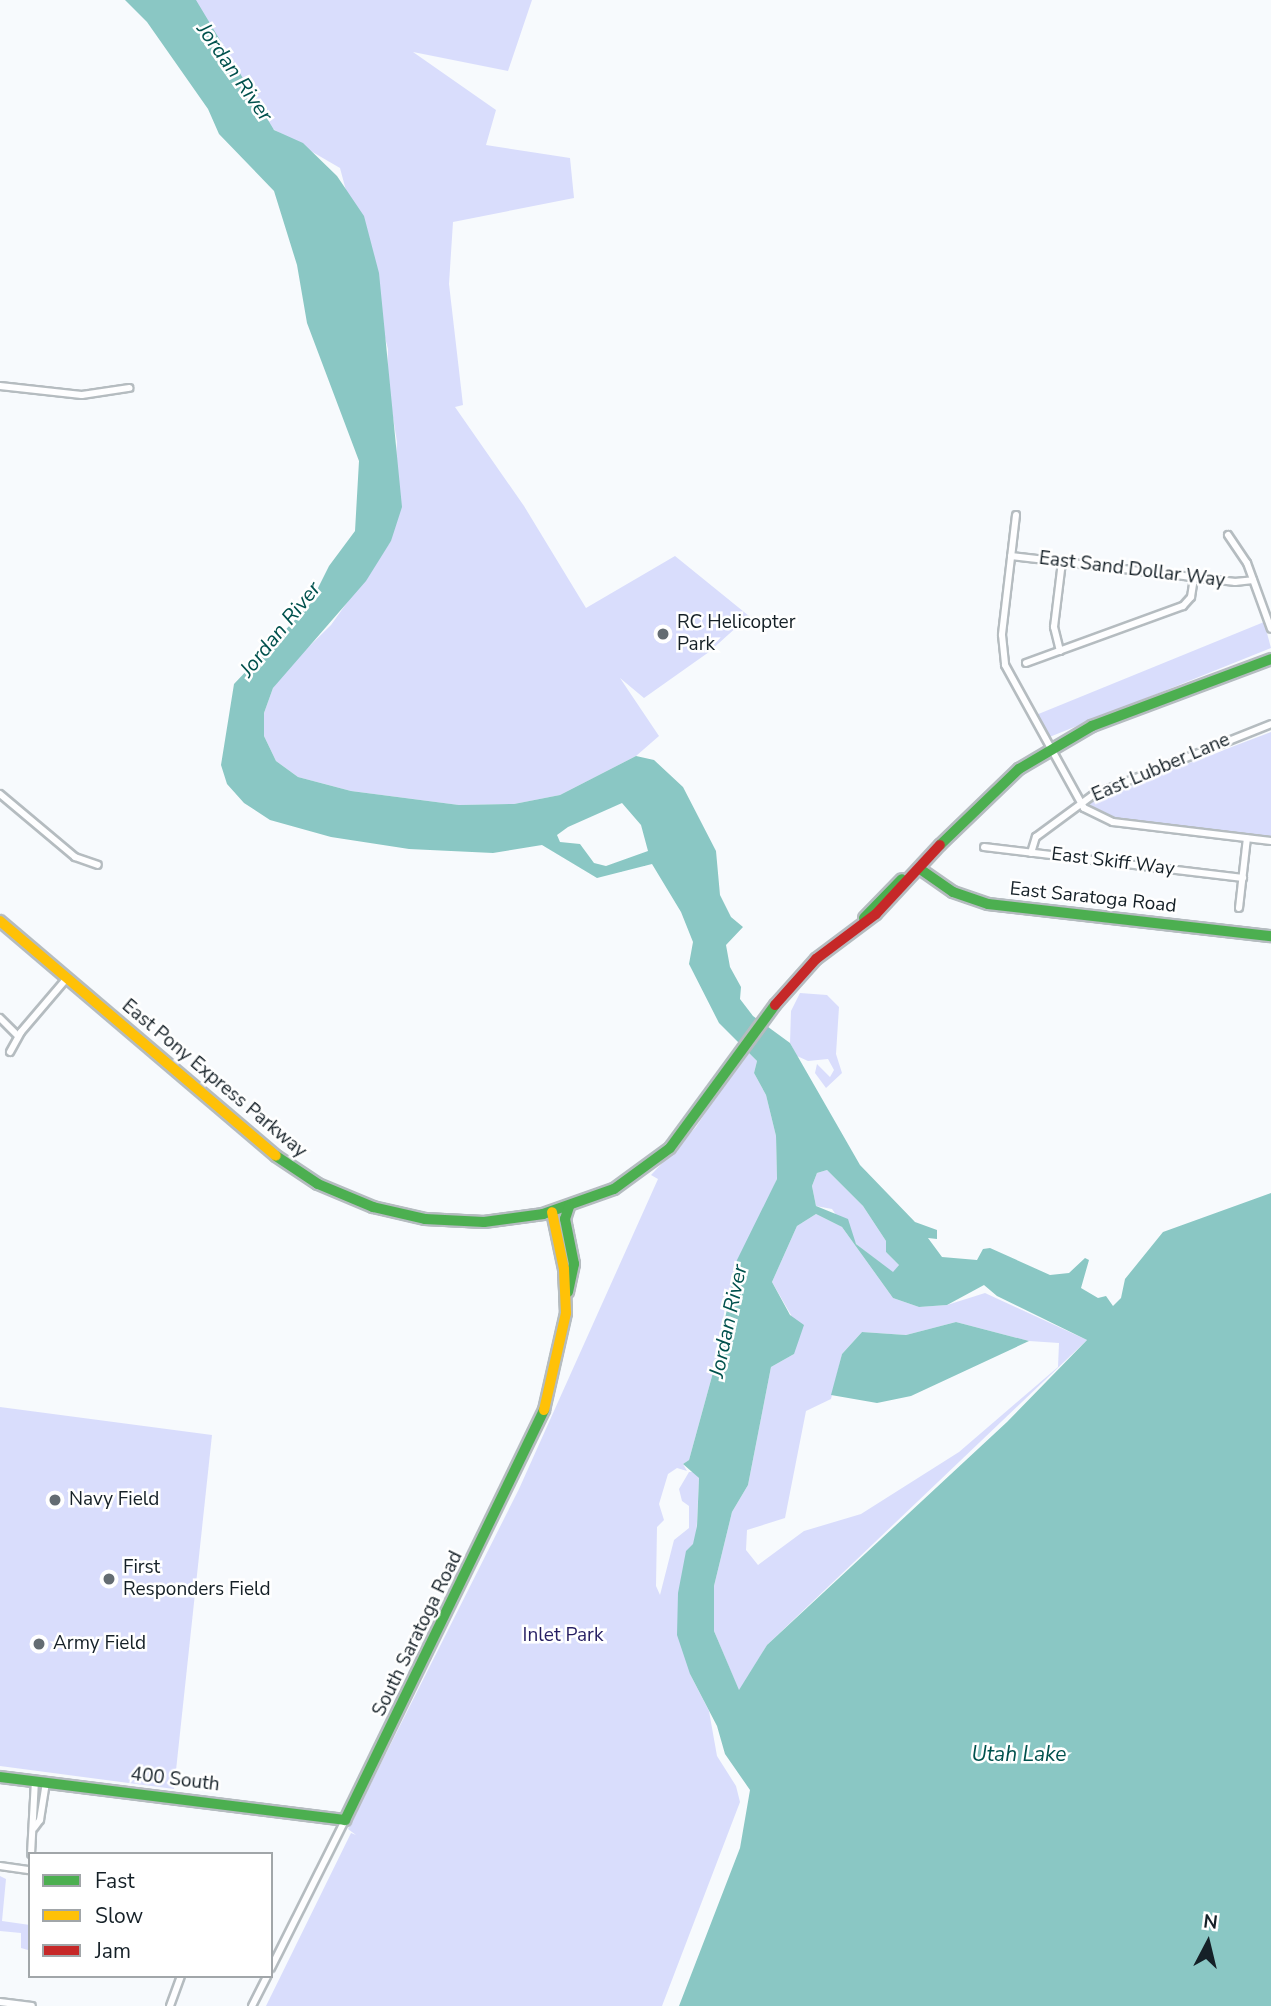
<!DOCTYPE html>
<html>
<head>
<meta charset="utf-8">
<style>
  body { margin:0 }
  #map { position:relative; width:1271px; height:2006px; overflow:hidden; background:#f7fafd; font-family:"Nunito Sans",sans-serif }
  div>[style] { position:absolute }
  .green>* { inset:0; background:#d9ddfc }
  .water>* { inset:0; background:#8ac7c4 }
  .roads { filter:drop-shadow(2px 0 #b5bcc0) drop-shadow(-2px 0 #b5bcc0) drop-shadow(0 2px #b5bcc0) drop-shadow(0 -2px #b5bcc0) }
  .street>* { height:6px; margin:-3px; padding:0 3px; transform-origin:3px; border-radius:3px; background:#fefeff }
  .fast>* { height:10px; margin:-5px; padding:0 5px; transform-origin:5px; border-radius:5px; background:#4caf50 }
  .slow>* { height:10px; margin:-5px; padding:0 5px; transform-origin:5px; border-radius:5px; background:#ffc107 }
  .jam>* { height:10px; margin:-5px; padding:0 5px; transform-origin:5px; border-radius:5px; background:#c62828 }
  .dots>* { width:19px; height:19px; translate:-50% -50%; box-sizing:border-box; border:4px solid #fff; border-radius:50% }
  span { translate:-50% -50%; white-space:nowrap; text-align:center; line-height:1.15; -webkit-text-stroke:5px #fff; paint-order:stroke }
  .street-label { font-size:19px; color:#152027 }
  .poi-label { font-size:19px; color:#152027 }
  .left { translate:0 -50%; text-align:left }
  .park-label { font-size:19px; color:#261f63 }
  .water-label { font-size:21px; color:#00514d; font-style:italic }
  .legend { position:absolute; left:28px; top:1852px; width:245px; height:126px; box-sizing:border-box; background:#fff; border:2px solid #a1a6a9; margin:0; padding:9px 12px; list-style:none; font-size:21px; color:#152027 }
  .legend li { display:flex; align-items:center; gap:14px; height:35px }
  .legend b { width:35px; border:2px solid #a1a6a9 }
  .north { position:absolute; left:1173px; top:1908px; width:70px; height:70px; -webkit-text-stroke:5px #fff; paint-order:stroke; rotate:7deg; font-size:19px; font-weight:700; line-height:28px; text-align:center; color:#152027 }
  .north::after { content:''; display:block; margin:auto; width:24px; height:32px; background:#152027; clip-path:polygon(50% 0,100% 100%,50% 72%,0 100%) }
</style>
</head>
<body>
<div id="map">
  <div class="green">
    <div style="clip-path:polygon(184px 0,532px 0,508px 71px,413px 52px,496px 110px,486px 145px,570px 158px,574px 198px,453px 222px,449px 284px,463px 405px,455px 407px,524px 506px,586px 608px,675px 556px,749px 616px,709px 652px,644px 698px,620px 678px,659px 736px,636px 756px,560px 795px,514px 804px,459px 805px,351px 791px,298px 777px,276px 761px,264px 736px,264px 713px,273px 688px,287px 668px,331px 625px,391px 541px,397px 442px,387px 381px,388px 349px,340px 168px,254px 118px)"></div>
    <div style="clip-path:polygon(1264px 622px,1271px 648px,1047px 738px,1036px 715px)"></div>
    <div style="clip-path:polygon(1271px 732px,1271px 836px,1105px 817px,1087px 802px)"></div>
    <div style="clip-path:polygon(800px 993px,827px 995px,839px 1007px,836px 1054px,842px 1073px,826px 1088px,815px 1073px,817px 1064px,830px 1077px,834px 1070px,828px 1059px,808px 1061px,797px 1056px,790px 1043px,791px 1011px)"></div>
    <div style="clip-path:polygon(746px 1050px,757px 1061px,754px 1073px,766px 1095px,776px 1136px,777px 1179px,725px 1307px,717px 1358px,689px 1460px,683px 1464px,687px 1471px,677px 1468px,668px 1474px,659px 1504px,664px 1520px,657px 1527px,656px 1586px,660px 1595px,674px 1540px,689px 1528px,689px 1506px,682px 1501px,679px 1489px,689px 1472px,694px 1472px,699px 1478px,690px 1674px,709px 1711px,717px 1756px,736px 1786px,740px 1802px,662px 2006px,266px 2006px,351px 1833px,356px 1835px,348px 1829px,519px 1489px,658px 1179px,651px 1175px,696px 1127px)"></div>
    <div style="clip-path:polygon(827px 1170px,863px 1206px,886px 1241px,886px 1252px,899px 1265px,893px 1273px,856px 1244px,832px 1209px,816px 1206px,812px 1186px,817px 1173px)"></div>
    <div style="clip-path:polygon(evenodd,816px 1214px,842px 1227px,893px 1298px,919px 1307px,947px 1305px,985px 1293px,1087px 1340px,767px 1645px,739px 1691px,714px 1631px,714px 1586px,732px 1512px,748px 1485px,771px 1367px,794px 1354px,791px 1315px,772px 1282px,797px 1226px,816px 1214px,956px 1322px,1029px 1341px,1059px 1343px,1058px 1367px,959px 1452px,861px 1514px,804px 1531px,758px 1565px,746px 1550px,747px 1530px,785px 1518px,806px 1411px,831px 1399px,842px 1354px,862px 1332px,906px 1335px,956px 1322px)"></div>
    <div style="clip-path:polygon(0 1407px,212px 1435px,174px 1789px,0 1766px)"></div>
    <div style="clip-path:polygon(0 1876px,6px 1879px,2px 1921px,30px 1925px,28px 1950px,21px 1948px,21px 1933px,0 1931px)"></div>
  </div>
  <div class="water">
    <div style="clip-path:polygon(evenodd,125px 0,196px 0,274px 130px,303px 143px,337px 176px,364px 216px,379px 273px,402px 507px,391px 541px,366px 581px,273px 688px,264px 713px,264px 736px,276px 761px,298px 777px,351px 791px,459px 805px,514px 804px,560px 795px,636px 756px,654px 760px,683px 787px,716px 851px,720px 895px,731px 917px,743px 927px,726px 945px,730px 967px,741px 987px,740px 999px,753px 1016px,790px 1043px,860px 1165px,915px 1222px,937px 1230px,937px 1239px,928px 1238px,942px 1257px,977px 1260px,983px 1249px,990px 1248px,1050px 1275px,1069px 1273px,1085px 1258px,1089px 1260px,1081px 1288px,1098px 1298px,1106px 1296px,1113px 1306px,1121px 1298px,1125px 1279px,1163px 1232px,1271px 1193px,1271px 2006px,679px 2006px,740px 1848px,750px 1790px,725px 1754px,717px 1726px,690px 1674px,677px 1635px,678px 1593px,686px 1551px,693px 1544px,697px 1526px,699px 1478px,683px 1464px,689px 1460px,717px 1358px,737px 1260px,777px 1179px,776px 1136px,766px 1095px,754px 1073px,757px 1061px,719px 1023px,689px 964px,693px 942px,681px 912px,652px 864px,597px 878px,542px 845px,493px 853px,409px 849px,331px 837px,270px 820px,244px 803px,227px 784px,221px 765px,234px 684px,310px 604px,329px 566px,355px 531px,359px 461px,307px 323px,297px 265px,274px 191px,219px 134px,208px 109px,147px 22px,125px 0,622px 803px,641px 825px,648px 851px,606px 866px,594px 863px,580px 844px,560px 842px,557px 835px,568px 827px,622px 803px,125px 0,827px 1170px,863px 1206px,886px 1241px,886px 1252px,899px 1265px,893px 1272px,856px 1244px,848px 1219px,816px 1206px,812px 1186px,817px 1173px,827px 1170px,125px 0,816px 1214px,842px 1227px,893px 1298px,919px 1307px,947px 1305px,984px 1285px,997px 1296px,1087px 1340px,1007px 1422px,767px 1645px,739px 1690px,714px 1631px,714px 1586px,732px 1512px,748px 1485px,771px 1367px,794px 1354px,804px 1325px,790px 1315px,772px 1282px,797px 1226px,816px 1214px)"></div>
    <div style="clip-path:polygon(956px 1322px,1029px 1341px,911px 1396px,877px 1403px,831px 1395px,842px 1354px,862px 1332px,906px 1335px)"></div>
  </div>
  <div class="roads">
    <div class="street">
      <div style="left:0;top:386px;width:82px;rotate:6.3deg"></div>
      <div style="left:82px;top:395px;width:48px;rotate:-8.5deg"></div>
      <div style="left:1016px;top:515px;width:121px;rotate:96.7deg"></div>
      <div style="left:1002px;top:635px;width:30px;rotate:84deg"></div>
      <div style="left:1005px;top:665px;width:163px;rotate:61.1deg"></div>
      <div style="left:1084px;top:808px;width:32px;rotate:26deg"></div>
      <div style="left:1113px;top:822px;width:159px;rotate:6.9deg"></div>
      <div style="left:1228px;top:535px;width:34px;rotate:56deg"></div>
      <div style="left:1247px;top:563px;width:70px;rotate:70deg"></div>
      <div style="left:1011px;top:556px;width:226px;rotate:6.6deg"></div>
      <div style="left:1235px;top:582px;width:18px;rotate:-6deg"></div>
      <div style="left:1060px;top:651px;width:25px;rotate:-104deg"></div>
      <div style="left:1054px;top:627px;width:65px;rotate:-83deg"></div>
      <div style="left:1026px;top:663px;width:167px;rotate:-20deg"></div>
      <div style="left:1183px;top:606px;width:12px;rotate:-48deg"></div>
      <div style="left:1191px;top:597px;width:20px;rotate:-81deg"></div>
      <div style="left:0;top:794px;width:98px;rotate:40deg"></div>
      <div style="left:75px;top:857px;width:24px;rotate:19deg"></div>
      <div style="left:984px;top:847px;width:261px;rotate:6.8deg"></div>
      <div style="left:1031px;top:853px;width:17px;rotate:-73deg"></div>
      <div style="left:1036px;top:837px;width:71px;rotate:-36.4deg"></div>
      <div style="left:1093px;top:795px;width:192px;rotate:-21.7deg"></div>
      <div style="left:1239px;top:908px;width:70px;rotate:-83.5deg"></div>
      <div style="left:0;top:1018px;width:25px;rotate:45deg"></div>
      <div style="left:10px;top:1052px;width:23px;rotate:-61deg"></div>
      <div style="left:21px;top:1032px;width:71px;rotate:-49.6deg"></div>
      <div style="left:34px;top:1828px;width:10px;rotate:-53deg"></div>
      <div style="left:40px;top:1820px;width:37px;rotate:-81deg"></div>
      <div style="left:31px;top:1854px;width:73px;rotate:-86.9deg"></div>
      <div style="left:0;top:1866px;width:30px;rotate:8deg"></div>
      <div style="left:271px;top:1968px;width:165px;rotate:-63.4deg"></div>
      <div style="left:0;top:2002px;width:32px;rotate:7deg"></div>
      <div style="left:170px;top:2006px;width:32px;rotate:-70deg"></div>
      <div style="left:252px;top:2006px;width:34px;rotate:-63deg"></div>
    </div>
    <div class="fast">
      <div style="left:940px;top:845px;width:110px;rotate:-43.9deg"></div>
      <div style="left:1019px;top:769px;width:85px;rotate:-30.5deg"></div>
      <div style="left:1092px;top:726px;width:191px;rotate:-20.5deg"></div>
      <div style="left:920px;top:869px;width:40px;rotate:34.9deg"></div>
      <div style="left:953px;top:892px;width:37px;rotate:19deg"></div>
      <div style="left:988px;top:904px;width:285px;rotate:6.5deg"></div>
      <div style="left:864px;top:918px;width:54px;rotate:-45.7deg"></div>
      <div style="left:276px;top:1156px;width:50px;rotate:33.7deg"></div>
      <div style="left:318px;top:1184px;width:60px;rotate:22.7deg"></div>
      <div style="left:373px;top:1207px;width:53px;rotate:13deg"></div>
      <div style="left:425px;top:1219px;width:59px;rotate:2.9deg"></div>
      <div style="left:484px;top:1222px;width:60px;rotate:-7.7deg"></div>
      <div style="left:543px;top:1214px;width:75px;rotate:-19.4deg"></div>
      <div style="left:614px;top:1189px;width:69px;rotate:-36.2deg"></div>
      <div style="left:670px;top:1148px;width:177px;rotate:-53.7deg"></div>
      <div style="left:568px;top:1292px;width:29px;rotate:-78deg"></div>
      <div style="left:574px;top:1264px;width:46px;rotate:-101.3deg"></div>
      <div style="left:565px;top:1219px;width:13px;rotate:-72deg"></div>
      <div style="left:0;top:1777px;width:348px;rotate:7.1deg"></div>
      <div style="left:345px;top:1820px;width:456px;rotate:-64.1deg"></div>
    </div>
    <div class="slow">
      <div style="left:0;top:921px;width:362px;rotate:40.4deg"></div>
      <div style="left:544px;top:1410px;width:99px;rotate:-77.2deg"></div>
      <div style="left:566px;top:1313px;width:44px;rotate:-92.6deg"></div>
      <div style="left:564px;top:1269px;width:58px;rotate:-101.9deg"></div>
    </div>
    <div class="jam">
      <div style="left:775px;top:1005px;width:62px;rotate:-48.3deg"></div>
      <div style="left:816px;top:959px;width:75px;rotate:-36.9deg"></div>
      <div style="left:876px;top:914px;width:94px;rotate:-47.2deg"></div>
    </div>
  </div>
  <div class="dots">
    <div style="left:663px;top:634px;background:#646c72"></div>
    <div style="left:55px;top:1500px;background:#646c72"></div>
    <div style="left:109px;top:1579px;background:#646c72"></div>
    <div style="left:39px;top:1644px;background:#646c72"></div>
  </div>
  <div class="street-label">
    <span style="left:1132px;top:570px;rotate:7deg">East Sand Dollar Way</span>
    <span style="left:1161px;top:768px;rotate:-23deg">East Lubber Lane</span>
    <span style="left:1113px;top:862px;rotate:7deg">East Skiff Way</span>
    <span style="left:1093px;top:898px;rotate:6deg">East Saratoga Road</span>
    <span style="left:214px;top:1079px;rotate:40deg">East Pony Express Parkway</span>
    <span style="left:418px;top:1634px;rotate:-64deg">South Saratoga Road</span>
    <span style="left:175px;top:1780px;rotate:7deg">400 South</span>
  </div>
  <div class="poi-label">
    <span class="left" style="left:677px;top:634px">RC Helicopter<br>Park</span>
    <span class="left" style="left:69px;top:1500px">Navy Field</span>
    <span class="left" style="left:123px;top:1579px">First<br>Responders Field</span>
    <span class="left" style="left:53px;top:1644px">Army Field</span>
  </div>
  <div class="park-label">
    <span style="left:563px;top:1636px">Inlet Park</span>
  </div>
  <div class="water-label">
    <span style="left:235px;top:72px;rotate:55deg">Jordan River</span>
    <span style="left:280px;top:629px;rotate:-51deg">Jordan River</span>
    <span style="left:728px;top:1321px;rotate:-78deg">Jordan River</span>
    <span style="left:1019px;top:1754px">Utah Lake</span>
  </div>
  <ul class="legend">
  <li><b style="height:9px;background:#4caf50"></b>Fast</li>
  <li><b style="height:9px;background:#ffc107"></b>Slow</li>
  <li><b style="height:9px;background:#c62828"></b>Jam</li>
  </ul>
  <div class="north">N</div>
</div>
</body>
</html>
